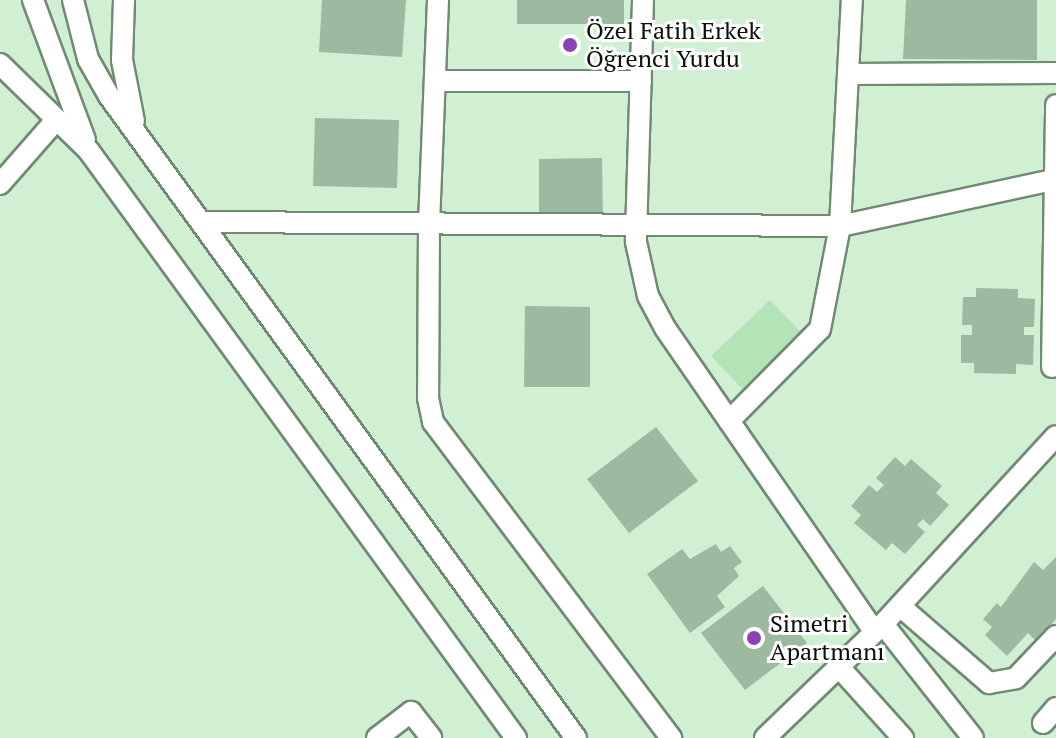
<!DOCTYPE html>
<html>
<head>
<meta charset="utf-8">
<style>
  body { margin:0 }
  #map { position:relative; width:1056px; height:738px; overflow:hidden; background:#d1efd3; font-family:"PT Serif",serif }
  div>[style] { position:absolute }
  .green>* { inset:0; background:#b3e4b8 }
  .building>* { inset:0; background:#9dbaa0 }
  .roads { filter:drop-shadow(2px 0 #708b72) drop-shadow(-2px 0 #708b72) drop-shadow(0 2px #708b72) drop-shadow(0 -2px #708b72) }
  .minor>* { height:20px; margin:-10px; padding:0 10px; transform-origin:10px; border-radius:10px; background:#fff }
  .dots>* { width:22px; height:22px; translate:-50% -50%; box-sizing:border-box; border:4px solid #fff; border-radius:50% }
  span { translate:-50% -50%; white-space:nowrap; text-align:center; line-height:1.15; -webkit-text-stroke:6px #fff; paint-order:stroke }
  .poi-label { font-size:24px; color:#081209 }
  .left { translate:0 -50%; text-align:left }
</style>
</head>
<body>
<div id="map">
  <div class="green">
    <div style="clip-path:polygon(770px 300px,810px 342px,751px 398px,711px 356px)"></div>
  </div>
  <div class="building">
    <div style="clip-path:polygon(322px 0,406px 0,402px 57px,319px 52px)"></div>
    <div style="clip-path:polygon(517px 0,624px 0,624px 24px,517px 24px)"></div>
    <div style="clip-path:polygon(906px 0,1037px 0,1037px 60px,903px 59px)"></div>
    <div style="clip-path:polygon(315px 118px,399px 120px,397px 188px,313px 186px)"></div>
    <div style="clip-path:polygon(602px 158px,603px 222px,539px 222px,539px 159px)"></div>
    <div style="clip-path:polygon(976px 288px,1018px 289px,1018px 298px,1035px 299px,1034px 327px,1024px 327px,1024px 335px,1034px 335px,1033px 365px,1016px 364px,1016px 374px,974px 373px,974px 363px,961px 363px,961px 335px,972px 335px,972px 325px,962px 325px,963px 297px,976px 297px)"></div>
    <div style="clip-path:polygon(525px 306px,590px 307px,590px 387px,524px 387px)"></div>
    <div style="clip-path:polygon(656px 427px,698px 481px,629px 533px,587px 479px)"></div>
    <div style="clip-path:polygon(895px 457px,905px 466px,911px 459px,942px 486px,936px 493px,949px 505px,930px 526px,923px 519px,917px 525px,925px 532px,905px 554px,892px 543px,886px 550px,854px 523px,861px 515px,851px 506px,869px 485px,877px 492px,884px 485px,876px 478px)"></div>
    <div style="clip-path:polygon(716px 544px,721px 552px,730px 546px,742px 562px,734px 568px,739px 576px,717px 596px,725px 607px,690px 633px,647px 574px,682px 549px,690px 559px)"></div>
    <div style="clip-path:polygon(1056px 557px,1056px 619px,1036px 641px,1028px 633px,1007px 656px,985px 635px,992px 627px,983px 619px,997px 603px,1001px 607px,1034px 562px,1043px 570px)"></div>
    <div style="clip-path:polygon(763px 586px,807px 643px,745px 690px,701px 633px)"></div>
  </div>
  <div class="roads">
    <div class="minor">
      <div style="left:33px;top:0;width:149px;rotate:69.6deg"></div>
      <div style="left:73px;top:0;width:61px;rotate:75.7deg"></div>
      <div style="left:88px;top:59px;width:43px;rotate:60.4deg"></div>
      <div style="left:109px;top:96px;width:794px;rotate:53.97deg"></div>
      <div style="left:124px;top:0;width:60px;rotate:91.9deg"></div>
      <div style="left:122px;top:60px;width:62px;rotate:78.9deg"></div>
      <div style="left:438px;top:0;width:223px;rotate:92.3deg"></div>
      <div style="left:429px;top:223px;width:175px;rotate:90.3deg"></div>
      <div style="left:428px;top:398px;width:25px;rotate:78deg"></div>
      <div style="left:433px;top:422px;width:396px;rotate:53deg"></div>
      <div style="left:643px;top:0;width:242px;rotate:91.7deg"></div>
      <div style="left:636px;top:242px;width:55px;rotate:77.5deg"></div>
      <div style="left:648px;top:296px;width:36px;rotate:62deg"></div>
      <div style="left:665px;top:328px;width:369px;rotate:55.4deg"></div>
      <div style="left:0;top:64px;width:124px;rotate:44.3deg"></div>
      <div style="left:89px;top:151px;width:726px;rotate:53.97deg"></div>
      <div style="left:848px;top:74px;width:208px;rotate:-0.3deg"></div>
      <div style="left:435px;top:81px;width:206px"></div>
      <div style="left:0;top:184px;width:86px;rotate:-48.8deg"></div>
      <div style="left:203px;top:222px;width:637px;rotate:0.36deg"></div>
      <div style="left:840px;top:226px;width:217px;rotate:-12.2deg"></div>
      <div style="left:1052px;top:367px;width:262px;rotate:-89.1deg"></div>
      <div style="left:729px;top:421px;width:129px;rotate:-45.3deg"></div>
      <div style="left:820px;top:329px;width:105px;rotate:-79deg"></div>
      <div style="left:840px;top:226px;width:226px;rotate:-87deg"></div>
      <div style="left:900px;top:606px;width:118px;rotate:40.9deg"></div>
      <div style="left:989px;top:683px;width:27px;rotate:-10deg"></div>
      <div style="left:1016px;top:678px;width:58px;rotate:-46.4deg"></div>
      <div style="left:883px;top:624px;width:145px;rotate:51.7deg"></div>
      <div style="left:839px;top:667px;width:96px;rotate:48deg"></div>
      <div style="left:1043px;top:723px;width:20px;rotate:-49deg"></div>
      <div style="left:377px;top:738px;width:43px;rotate:-37.4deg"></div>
      <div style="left:411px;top:712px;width:33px;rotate:52deg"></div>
      <div style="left:765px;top:738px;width:164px;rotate:-44deg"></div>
      <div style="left:883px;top:624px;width:255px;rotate:-47.4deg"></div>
    </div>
  </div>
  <div class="dots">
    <div style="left:570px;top:45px;background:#8c43b5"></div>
    <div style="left:754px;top:638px;background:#8c43b5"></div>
  </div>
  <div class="poi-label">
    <span class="left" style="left:586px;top:45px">Özel Fatih Erkek<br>Öğrenci Yurdu</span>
    <span class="left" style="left:770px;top:638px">Simetri<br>Apartmanı</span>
  </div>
</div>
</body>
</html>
